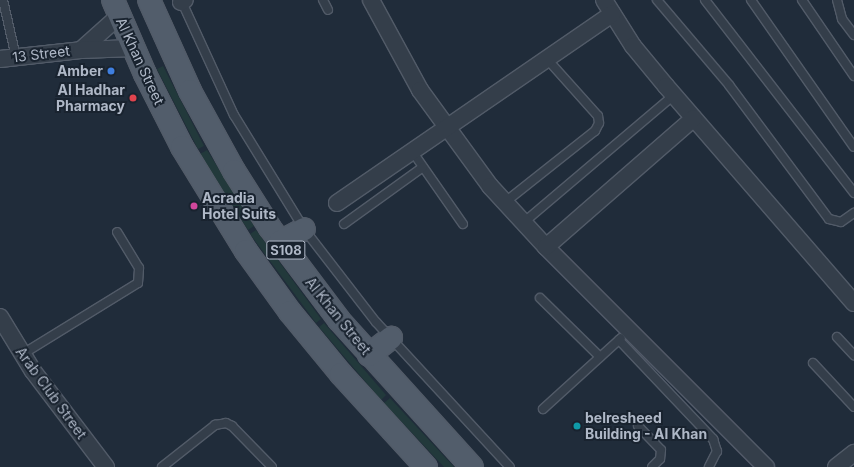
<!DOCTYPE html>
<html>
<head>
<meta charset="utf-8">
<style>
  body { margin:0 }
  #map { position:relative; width:854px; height:467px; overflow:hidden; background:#202c3a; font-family:Inter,sans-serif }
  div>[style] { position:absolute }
  .green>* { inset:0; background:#22393b }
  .roads { filter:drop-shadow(1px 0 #525b68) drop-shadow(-1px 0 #525b68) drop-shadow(0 1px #525b68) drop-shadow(0 -1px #525b68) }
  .service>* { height:8px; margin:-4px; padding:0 4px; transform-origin:4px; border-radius:4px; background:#343e4a }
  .minor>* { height:16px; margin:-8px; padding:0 8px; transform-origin:8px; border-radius:8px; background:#343e4a }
  .primary>* { height:22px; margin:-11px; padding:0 11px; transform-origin:11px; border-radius:11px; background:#525d6b }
  .dots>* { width:11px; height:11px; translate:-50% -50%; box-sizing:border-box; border:2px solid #19232f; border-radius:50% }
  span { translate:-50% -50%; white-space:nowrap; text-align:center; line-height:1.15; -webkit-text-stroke:4px #19232f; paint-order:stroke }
  .shield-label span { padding:1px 3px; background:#19232f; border:1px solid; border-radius:3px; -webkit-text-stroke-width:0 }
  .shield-label { font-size:13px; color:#afb8c7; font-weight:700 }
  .street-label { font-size:14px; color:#afb8c7 }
  .poi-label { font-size:14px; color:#afb8c7; font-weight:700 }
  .right { translate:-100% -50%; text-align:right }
  .left { translate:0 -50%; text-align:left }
</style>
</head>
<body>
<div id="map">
  <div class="green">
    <div style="clip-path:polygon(163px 66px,204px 146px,198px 149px,157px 69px)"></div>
    <div style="clip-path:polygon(207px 150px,254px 226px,248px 230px,200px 154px)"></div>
    <div style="clip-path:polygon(256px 230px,321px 319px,316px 323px,250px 234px)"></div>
    <div style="clip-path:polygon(324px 323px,386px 395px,381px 400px,319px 327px)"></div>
    <div style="clip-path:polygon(390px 398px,454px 467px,444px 467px,384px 403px)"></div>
  </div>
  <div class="roads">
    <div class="service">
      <div style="left:3px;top:0;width:58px;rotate:77.2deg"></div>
      <div style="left:181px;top:0;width:127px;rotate:65.3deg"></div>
      <div style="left:234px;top:115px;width:134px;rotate:58.4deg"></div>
      <div style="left:304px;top:229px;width:118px;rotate:52.3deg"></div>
      <div style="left:376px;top:322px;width:197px;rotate:47.3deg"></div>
      <div style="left:323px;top:0;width:11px;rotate:63deg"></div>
      <div style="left:657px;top:0;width:111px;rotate:49.7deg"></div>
      <div style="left:729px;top:85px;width:167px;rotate:53.3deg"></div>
      <div style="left:829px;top:219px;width:12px;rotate:14deg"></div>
      <div style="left:841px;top:222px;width:16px;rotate:-35deg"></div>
      <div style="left:705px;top:0;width:244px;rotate:52.3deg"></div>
      <div style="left:751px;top:0;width:179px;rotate:55deg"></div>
      <div style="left:802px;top:0;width:92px;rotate:55.6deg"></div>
      <div style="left:837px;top:0;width:20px;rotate:75deg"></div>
      <div style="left:842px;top:19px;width:20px;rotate:53deg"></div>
      <div style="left:412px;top:151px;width:89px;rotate:55.1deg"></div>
      <div style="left:504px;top:203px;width:116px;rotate:-38.4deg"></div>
      <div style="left:595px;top:131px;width:9px;rotate:-63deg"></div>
      <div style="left:599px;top:123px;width:7px;rotate:-98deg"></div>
      <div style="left:598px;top:116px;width:76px;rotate:-131.8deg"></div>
      <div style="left:523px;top:223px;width:198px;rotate:-40.3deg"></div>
      <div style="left:344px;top:224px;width:97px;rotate:-35.8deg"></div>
      <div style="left:540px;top:298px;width:84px;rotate:44.5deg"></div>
      <div style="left:837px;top:337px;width:25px;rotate:47deg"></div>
      <div style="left:619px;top:340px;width:137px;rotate:46.5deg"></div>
      <div style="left:713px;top:439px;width:13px;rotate:72deg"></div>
      <div style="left:717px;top:451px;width:18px;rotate:117deg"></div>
      <div style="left:21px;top:355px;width:137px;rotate:-31.6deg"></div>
      <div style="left:138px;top:283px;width:15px;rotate:-86deg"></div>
      <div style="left:139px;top:268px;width:42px;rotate:-121.4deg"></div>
      <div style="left:813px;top:363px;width:60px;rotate:47deg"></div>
      <div style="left:543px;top:409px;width:105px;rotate:-42.3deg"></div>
      <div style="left:638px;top:426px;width:33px;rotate:46deg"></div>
      <div style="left:661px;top:450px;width:9px;rotate:96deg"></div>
      <div style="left:660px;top:459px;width:11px;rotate:135deg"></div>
      <div style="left:162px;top:467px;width:68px;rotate:-38.4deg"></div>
      <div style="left:215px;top:425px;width:11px;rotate:-10deg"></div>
      <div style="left:226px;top:423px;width:7px;rotate:27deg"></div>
      <div style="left:232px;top:426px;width:57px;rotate:45.7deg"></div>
    </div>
    <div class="minor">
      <div style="left:371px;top:0;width:102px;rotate:61.4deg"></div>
      <div style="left:420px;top:90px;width:119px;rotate:53.9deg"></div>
      <div style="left:490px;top:186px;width:83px;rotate:47.4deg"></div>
      <div style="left:546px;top:247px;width:311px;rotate:45deg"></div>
      <div style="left:604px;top:0;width:54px;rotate:57.8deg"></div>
      <div style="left:633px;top:46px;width:52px;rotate:50.5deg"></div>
      <div style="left:666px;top:86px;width:287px;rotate:49.1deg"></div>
      <div style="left:181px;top:2px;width:4px;rotate:-27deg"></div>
      <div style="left:81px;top:50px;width:51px;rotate:-41.8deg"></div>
      <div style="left:0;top:59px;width:81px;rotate:-6.3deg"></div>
      <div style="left:81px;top:50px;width:52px;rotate:-2.2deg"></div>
      <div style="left:337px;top:203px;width:334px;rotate:-34.5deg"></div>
      <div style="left:546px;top:247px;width:196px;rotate:-41.1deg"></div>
      <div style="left:0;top:317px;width:63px;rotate:58.6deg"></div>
      <div style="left:33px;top:371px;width:121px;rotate:52.8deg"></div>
      <div style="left:836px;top:467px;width:23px;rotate:-38deg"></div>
    </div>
    <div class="primary">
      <div style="left:113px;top:0;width:81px;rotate:66.6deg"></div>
      <div style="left:145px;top:74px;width:82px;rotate:63.1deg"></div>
      <div style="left:182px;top:147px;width:122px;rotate:58.4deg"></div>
      <div style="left:246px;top:251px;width:75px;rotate:54.2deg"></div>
      <div style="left:290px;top:312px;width:80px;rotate:50.6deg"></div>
      <div style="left:341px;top:374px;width:126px;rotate:47.6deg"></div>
      <div style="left:149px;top:0;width:100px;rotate:65.7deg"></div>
      <div style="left:190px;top:91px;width:91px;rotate:61.2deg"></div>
      <div style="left:234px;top:171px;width:67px;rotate:57.7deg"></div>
      <div style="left:270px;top:228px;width:115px;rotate:53.1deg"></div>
      <div style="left:339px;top:320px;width:198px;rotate:47.9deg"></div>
      <div style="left:280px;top:242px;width:27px;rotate:-28deg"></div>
      <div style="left:369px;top:355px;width:28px;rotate:-38deg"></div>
    </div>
  </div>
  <div class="dots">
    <div style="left:111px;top:71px;background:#3f7fe0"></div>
    <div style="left:133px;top:98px;background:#e0444e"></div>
    <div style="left:194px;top:206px;background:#d1479c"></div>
    <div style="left:577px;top:426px;background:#0f9aa8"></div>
  </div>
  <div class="shield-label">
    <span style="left:286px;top:250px">S108</span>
  </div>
  <div class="street-label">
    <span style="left:41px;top:54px;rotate:-7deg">13 Street</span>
    <span style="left:140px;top:61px;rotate:65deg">Al Khan Street</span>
    <span style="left:338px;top:316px;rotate:51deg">Al Khan Street</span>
    <span style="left:51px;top:393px;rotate:54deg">Arab Club Street</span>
  </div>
  <div class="poi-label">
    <span class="right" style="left:103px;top:71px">Amber</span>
    <span class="right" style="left:125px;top:98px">Al Hadhar<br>Pharmacy</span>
    <span class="left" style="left:202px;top:206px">Acradia<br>Hotel Suits</span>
    <span class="left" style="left:585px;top:426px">belresheed<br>Building - Al Khan</span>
  </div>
</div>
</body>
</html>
